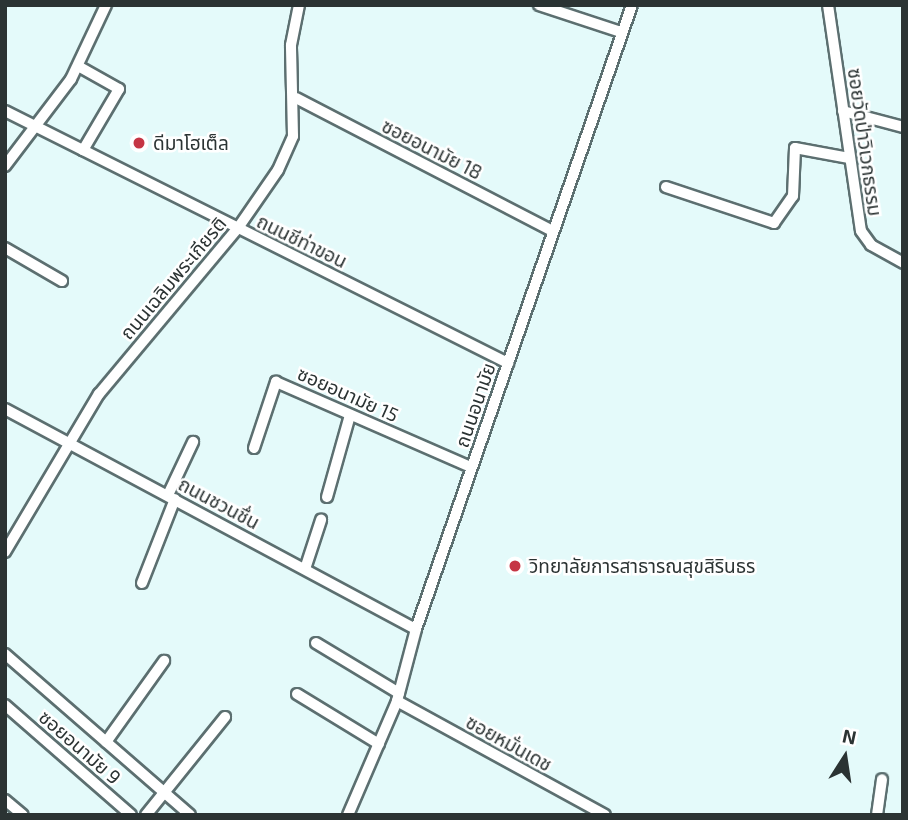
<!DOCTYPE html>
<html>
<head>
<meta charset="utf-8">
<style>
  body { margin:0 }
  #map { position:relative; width:908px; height:820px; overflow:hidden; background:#e4fafa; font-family:"Exo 2","Noto Sans Thai",sans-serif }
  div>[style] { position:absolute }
  .roads { filter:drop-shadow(2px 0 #5c6f70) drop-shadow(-2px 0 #5c6f70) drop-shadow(0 2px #5c6f70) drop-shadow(0 -2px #5c6f70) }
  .minor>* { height:10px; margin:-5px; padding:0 5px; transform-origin:5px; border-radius:5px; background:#fff }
  .dots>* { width:19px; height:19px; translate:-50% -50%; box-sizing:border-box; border:4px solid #fff; border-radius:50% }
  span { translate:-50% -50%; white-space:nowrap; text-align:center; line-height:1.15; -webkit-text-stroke:5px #fff; paint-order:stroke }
  .street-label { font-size:19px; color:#2b3333 }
  .poi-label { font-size:19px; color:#2b3333 }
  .left { translate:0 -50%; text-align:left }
  .frame { position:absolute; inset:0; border:7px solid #2b3333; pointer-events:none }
  .north { position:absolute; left:810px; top:722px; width:70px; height:70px; -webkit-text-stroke:5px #fff; paint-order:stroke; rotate:12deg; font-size:19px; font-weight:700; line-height:28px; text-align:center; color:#2b3333 }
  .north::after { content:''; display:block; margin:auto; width:24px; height:32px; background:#2b3333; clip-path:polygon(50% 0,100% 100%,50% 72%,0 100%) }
</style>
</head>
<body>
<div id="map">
  <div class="roads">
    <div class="minor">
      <div style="left:539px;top:5px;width:86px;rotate:18.2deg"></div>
      <div style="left:828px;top:5px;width:228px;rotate:81.7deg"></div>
      <div style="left:861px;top:231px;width:17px;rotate:54deg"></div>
      <div style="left:871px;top:245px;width:37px;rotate:29deg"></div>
      <div style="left:78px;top:66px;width:47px;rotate:29.3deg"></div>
      <div style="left:119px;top:89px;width:71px;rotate:120.5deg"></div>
      <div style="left:296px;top:98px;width:289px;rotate:27.4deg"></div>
      <div style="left:5px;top:111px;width:563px;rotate:26.61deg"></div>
      <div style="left:843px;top:111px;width:62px;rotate:14.9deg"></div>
      <div style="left:5px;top:166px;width:109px;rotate:-52.8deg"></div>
      <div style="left:71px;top:79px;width:82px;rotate:-64.7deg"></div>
      <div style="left:666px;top:187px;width:114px;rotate:18.4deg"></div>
      <div style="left:774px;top:223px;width:33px;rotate:-55deg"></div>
      <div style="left:793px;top:196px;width:48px;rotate:-87.6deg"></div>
      <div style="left:795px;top:148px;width:55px;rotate:10.5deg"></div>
      <div style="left:5px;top:248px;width:66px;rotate:30.1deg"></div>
      <div style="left:5px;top:409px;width:466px;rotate:28.2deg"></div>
      <div style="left:254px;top:448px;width:70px;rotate:-71.6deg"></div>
      <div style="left:276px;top:382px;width:213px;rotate:23.6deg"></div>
      <div style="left:168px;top:495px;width:59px;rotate:-64.7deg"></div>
      <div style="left:327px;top:497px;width:85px;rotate:-74.3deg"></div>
      <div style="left:5px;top:552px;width:184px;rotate:-59.3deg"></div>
      <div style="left:99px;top:394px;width:217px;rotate:-50.1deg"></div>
      <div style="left:238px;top:228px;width:70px;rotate:-55.4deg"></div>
      <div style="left:278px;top:170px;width:37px;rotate:-66deg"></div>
      <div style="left:293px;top:136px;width:91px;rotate:-91.3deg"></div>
      <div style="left:291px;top:45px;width:41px;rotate:-78.7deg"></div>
      <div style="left:305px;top:569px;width:52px;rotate:-71.9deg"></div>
      <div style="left:142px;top:583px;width:90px;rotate:-68.6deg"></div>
      <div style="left:316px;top:643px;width:97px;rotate:31.1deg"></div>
      <div style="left:5px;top:654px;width:245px;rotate:41deg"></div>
      <div style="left:297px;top:694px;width:96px;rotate:31.4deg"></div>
      <div style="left:397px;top:701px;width:237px;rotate:28.7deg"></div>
      <div style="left:5px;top:705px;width:167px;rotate:41.1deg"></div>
      <div style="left:106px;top:742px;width:100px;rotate:-54.4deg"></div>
      <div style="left:5px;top:800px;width:23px;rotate:40deg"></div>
      <div style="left:146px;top:815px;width:126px;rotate:-51.1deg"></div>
      <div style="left:348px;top:815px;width:124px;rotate:-66.7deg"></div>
      <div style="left:397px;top:701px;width:74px;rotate:-75.2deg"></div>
      <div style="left:416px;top:629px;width:660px;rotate:-70.91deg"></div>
      <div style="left:877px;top:815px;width:36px;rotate:-82deg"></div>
    </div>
  </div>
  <div class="dots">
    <div style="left:139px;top:143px;background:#c53544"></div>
    <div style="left:515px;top:566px;background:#c53544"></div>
  </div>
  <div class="street-label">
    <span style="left:865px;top:142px;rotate:82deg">ซอยวัดป่าวิเวกธรรม</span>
    <span style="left:432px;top:149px;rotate:27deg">ซอยอนามัย 18</span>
    <span style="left:302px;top:241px;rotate:26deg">ถนนชีท่าขอน</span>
    <span style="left:173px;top:278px;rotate:-50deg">ถนนเฉลิมพระเกียรติ</span>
    <span style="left:348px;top:394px;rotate:24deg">ซอยอนามัย 15</span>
    <span style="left:475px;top:405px;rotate:-71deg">ถนนอนามัย</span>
    <span style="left:219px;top:503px;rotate:28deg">ถนนชวนชื่น</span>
    <span style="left:509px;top:743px;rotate:29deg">ซอยหมั่นเดช</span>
    <span style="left:80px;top:747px;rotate:41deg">ซอยอนามัย 9</span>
  </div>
  <div class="poi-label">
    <span class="left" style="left:153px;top:143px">ดีมาโฮเต็ล</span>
    <span class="left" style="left:529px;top:566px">วิทยาลัยการสาธารณสุขสิรินธร</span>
  </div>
  <div class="frame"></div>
  <div class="north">N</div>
</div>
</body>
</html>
